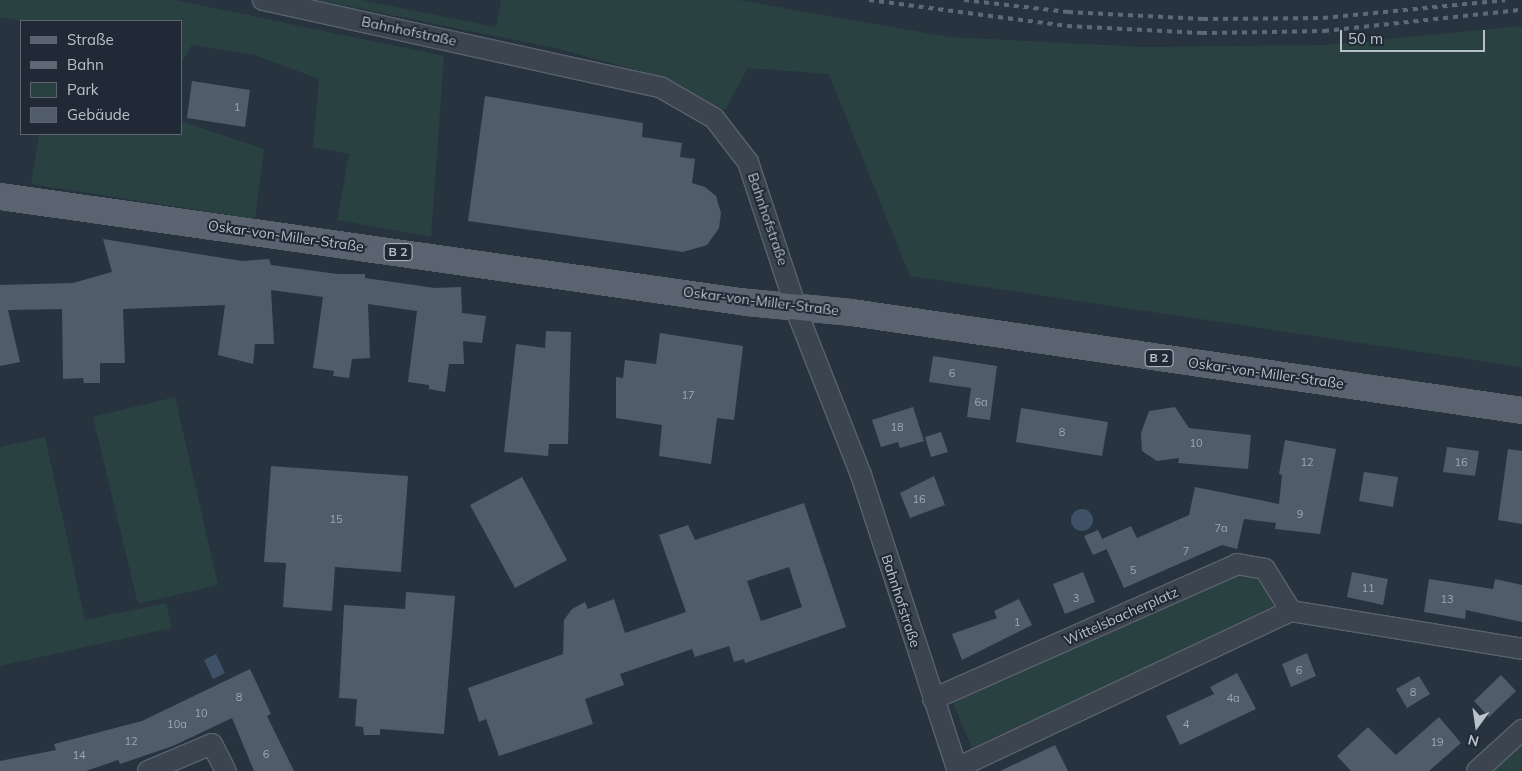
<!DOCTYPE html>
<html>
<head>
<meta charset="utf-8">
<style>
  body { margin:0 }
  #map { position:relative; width:1522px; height:771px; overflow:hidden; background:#27333f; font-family:Mulish,sans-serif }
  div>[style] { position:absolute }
  .green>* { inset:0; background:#2a4141 }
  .water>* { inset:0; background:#3f5167 }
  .round { border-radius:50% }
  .building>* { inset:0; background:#515c6a }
  .roads { filter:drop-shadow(1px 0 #59626d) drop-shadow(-1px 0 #59626d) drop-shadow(0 1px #59626d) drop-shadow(0 -1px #59626d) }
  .minor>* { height:20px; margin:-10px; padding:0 10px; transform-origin:10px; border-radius:10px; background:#3b444f }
  .major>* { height:25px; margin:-12.5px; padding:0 12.5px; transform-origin:12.5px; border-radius:12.5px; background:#5a636f }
  .rail>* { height:4px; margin-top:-2px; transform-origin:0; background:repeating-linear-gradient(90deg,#5e6976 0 5px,transparent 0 10px) }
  span { translate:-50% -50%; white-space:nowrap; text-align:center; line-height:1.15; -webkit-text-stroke:4px #202935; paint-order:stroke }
  .number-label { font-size:11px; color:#9ea7b2 }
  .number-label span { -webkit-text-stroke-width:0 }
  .shield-label span { padding:1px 4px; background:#202935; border:1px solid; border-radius:4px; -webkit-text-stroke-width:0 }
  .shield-label { font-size:12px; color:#b8c0ca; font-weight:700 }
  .street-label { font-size:14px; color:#b8c0ca }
  .legend { position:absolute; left:20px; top:20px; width:162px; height:115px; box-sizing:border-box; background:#202935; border:1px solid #5d6571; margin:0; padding:6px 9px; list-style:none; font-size:15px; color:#b8c0ca }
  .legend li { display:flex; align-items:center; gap:10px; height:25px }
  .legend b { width:25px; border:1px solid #5d6571 }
  .north { position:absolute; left:1452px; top:701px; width:50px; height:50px; -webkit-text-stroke:4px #202935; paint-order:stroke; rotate:194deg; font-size:14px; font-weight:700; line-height:20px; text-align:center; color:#b8c0ca }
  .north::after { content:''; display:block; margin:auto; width:18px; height:22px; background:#b8c0ca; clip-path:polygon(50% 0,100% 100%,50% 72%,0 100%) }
  .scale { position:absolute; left:1340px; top:30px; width:145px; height:22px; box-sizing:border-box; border:2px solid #b8c0ca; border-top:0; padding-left:6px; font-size:15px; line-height:18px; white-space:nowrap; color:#b8c0ca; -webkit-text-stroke:4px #202935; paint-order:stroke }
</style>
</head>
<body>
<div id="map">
  <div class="green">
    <div style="clip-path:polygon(0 0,175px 0,444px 56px,431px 237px,337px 220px,349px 154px,313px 147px,319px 79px,255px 55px,192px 45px,181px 62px,181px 21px,22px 21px,0 17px)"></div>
    <div style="clip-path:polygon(318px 0,362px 0,496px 27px,501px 0,738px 0,949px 37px,1145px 47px,1324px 45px,1522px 26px,1522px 367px,910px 276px,829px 74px,748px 68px,725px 110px,662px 77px,555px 48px)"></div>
    <div style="clip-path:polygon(181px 121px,264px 149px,255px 219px,31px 184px,39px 134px,181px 134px)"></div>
    <div style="clip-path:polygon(175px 397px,218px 585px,138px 604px,93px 417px)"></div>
    <div style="clip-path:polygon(45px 437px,85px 620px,166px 603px,172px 628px,0 666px,0 447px)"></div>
    <div style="clip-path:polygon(1237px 573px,1259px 578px,1274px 606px,972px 749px,952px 700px)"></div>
    <div style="clip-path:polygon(1522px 745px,1522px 771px,1493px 771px)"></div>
  </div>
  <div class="water">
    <div class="round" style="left:1071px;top:509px;width:22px;height:22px"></div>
    <div style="clip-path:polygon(216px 654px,225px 673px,213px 679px,204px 660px)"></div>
  </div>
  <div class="building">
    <div style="clip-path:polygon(192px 81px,250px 90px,245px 127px,187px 118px)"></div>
    <div style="clip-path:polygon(485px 96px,643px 123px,642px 137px,682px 143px,680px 157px,695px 159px,692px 183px,705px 187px,716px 196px,721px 213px,719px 228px,707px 245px,683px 252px,468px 221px)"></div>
    <div style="clip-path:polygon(103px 239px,242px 261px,269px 259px,271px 265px,337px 274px,365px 274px,365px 278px,435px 288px,461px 287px,462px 313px,486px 316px,482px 343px,463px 341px,464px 364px,449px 364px,445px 392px,429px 389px,429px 385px,408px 382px,417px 311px,368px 304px,370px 358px,352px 359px,349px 378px,333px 376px,334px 371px,313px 368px,323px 297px,271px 290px,274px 344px,255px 344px,253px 364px,218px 355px,225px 305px,123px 309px,125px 363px,100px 363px,100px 383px,84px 383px,83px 378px,63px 379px,62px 309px,8px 310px,20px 362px,0 366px,0 285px,73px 283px,112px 272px)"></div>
    <div style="clip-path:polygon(546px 331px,571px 332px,568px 444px,549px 444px,548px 456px,504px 452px,516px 344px,545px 348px)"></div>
    <div style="clip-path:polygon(660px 333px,743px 346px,734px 420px,717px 418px,711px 464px,659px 456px,662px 425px,616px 418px,616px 377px,623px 378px,625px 360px,656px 364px)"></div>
    <div style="clip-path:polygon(933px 356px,997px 366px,990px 420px,967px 417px,971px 388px,929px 382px)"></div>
    <div style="clip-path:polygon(913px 407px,924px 441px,900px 448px,898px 442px,881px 447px,872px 420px)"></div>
    <div style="clip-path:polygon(1175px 407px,1189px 428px,1251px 435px,1248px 469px,1178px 463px,1179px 458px,1157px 461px,1142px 451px,1141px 433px,1149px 411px)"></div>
    <div style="clip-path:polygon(1021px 408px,1108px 422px,1102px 456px,1016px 442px)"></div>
    <div style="clip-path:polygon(941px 432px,948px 452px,931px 457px,925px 437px)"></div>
    <div style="clip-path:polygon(1285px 440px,1336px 449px,1320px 534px,1275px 529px,1276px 523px,1244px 519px,1237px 549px,1222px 545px,1124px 588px,1102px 539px,1131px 526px,1137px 538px,1189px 515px,1195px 487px,1279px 504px,1282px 475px,1279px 474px)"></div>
    <div style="clip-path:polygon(1447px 447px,1479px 451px,1475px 476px,1443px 472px)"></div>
    <div style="clip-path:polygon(1508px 449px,1522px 451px,1522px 524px,1498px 520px)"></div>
    <div style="clip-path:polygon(271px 466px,408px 476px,401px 572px,335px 567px,332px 611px,283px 607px,286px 563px,264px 562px)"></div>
    <div style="clip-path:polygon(1364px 472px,1398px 477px,1393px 507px,1359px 501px)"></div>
    <div style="clip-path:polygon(934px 476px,945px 505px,910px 518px,900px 493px)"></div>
    <div style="clip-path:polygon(522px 477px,567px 560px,515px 588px,470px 505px)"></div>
    <div style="clip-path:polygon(evenodd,804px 503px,846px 627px,745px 663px,744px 659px,734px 662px,729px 646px,695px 657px,692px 649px,620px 674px,624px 685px,585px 699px,593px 724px,499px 756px,486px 719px,479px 722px,468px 688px,563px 654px,564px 620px,572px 609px,585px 602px,588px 609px,614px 599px,625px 633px,686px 612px,659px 535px,688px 525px,695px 540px,804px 503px,789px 567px,802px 607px,761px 621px,747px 581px,789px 567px)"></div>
    <div style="clip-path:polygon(1098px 530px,1107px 549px,1093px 555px,1084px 536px)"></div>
    <div style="clip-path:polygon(1083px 572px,1095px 602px,1065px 614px,1053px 584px)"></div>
    <div style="clip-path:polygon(1352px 572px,1388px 579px,1383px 605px,1347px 597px)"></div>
    <div style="clip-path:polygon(1429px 579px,1493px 589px,1495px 579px,1522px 585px,1522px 622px,1466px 610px,1465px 619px,1424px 612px)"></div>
    <div style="clip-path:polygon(406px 592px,455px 596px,444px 734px,380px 729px,380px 735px,364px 735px,363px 727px,355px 726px,357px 699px,339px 698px,344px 605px,405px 609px)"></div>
    <div style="clip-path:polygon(1019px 599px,1032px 625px,962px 660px,952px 634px,997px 618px,994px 611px)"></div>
    <div style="clip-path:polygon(1307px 653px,1316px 676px,1291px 687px,1282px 664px)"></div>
    <div style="clip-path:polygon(250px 669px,271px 714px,267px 716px,294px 771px,254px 771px,232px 718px,173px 746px,120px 764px,118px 760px,86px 771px,0 771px,0 761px,56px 750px,54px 744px,142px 721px)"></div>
    <div style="clip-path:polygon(1237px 673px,1256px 709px,1180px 745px,1166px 716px,1214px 694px,1210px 687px)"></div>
    <div style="clip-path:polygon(1501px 675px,1516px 691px,1489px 717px,1474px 701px)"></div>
    <div style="clip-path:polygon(1419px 676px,1430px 694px,1407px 708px,1396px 689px)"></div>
    <div style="clip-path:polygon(1439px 717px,1461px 743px,1429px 771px,1351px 771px,1337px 756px,1368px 727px,1396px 755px)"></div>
    <div style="clip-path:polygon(1055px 745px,1068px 771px,1000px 771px)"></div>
  </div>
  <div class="roads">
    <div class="minor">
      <div style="left:263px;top:0;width:406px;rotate:12.4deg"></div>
      <div style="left:660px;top:87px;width:62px;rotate:29.9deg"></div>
      <div style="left:714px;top:118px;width:56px;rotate:52.3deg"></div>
      <div style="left:748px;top:162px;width:166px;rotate:71.8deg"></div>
      <div style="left:800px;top:320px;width:167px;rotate:68.5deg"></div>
      <div style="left:861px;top:475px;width:311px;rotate:71.9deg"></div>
      <div style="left:933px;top:699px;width:333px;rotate:-23.9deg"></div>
      <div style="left:1237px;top:564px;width:28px;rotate:10deg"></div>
      <div style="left:1265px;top:569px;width:49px;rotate:58.2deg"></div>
      <div style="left:957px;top:768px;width:369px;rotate:-25.2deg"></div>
      <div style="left:1291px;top:611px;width:234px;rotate:9.3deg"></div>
      <div style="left:148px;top:771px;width:69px;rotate:-22.9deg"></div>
      <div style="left:212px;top:744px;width:30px;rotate:63deg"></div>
      <div style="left:1477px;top:771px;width:61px;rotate:-42.3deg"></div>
    </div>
    <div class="major">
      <div style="left:0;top:196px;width:754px;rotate:8.08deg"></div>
      <div style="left:747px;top:302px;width:104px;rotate:5.5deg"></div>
      <div style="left:851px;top:312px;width:678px;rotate:8.31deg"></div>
    </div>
  </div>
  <div class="rail">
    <div style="left:869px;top:0;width:200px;rotate:7.5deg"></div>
    <div style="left:1067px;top:26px;width:135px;rotate:3deg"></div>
    <div style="left:1202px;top:33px;width:122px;rotate:-0.9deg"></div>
    <div style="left:1324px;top:31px;width:199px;rotate:-6.1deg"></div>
    <div style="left:964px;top:0;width:105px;rotate:6.6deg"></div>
    <div style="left:1068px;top:12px;width:135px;rotate:3deg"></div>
    <div style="left:1203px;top:19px;width:120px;rotate:-0.5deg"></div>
    <div style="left:1323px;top:18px;width:183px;rotate:-5.6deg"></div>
  </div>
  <div class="number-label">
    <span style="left:237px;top:107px">1</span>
    <span style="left:952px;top:373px">6</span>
    <span style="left:688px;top:395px">17</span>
    <span style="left:981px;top:402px">6a</span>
    <span style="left:897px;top:427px">18</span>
    <span style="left:1062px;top:432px">8</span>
    <span style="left:1196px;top:443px">10</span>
    <span style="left:1307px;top:462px">12</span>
    <span style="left:1461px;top:462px">16</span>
    <span style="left:919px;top:499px">16</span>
    <span style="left:1300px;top:514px">9</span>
    <span style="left:336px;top:519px">15</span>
    <span style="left:1221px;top:528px">7a</span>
    <span style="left:1186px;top:551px">7</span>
    <span style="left:1133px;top:570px">5</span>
    <span style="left:1368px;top:588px">11</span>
    <span style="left:1076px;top:598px">3</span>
    <span style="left:1447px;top:599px">13</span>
    <span style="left:1017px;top:622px">1</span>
    <span style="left:1299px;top:670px">6</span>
    <span style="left:1413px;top:692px">8</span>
    <span style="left:239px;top:697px">8</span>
    <span style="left:1233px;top:698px">4a</span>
    <span style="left:201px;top:713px">10</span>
    <span style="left:177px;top:724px">10a</span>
    <span style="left:1186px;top:724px">4</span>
    <span style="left:131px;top:741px">12</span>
    <span style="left:1437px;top:742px">19</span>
    <span style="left:266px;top:754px">6</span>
    <span style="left:79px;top:755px">14</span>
  </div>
  <div class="shield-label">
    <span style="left:398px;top:252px">B 2</span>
    <span style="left:1159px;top:358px">B 2</span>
  </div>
  <div class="street-label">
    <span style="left:409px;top:31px;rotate:12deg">Bahnhofstraße</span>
    <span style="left:768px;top:219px;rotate:71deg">Bahnhofstraße</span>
    <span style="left:286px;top:236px;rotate:8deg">Oskar-von-Miller-Straße</span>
    <span style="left:761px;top:301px;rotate:7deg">Oskar-von-Miller-Straße</span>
    <span style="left:1266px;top:373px;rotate:8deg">Oskar-von-Miller-Straße</span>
    <span style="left:901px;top:601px;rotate:72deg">Bahnhofstraße</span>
    <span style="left:1121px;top:616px;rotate:-24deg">Wittelsbacherplatz</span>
  </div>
  <ul class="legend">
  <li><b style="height:6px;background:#5a636f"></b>Straße</li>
  <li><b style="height:6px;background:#5e6976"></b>Bahn</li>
  <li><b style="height:14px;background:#2a4141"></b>Park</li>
  <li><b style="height:14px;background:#515c6a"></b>Gebäude</li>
  </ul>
  <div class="north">N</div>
  <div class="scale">50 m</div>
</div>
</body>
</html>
